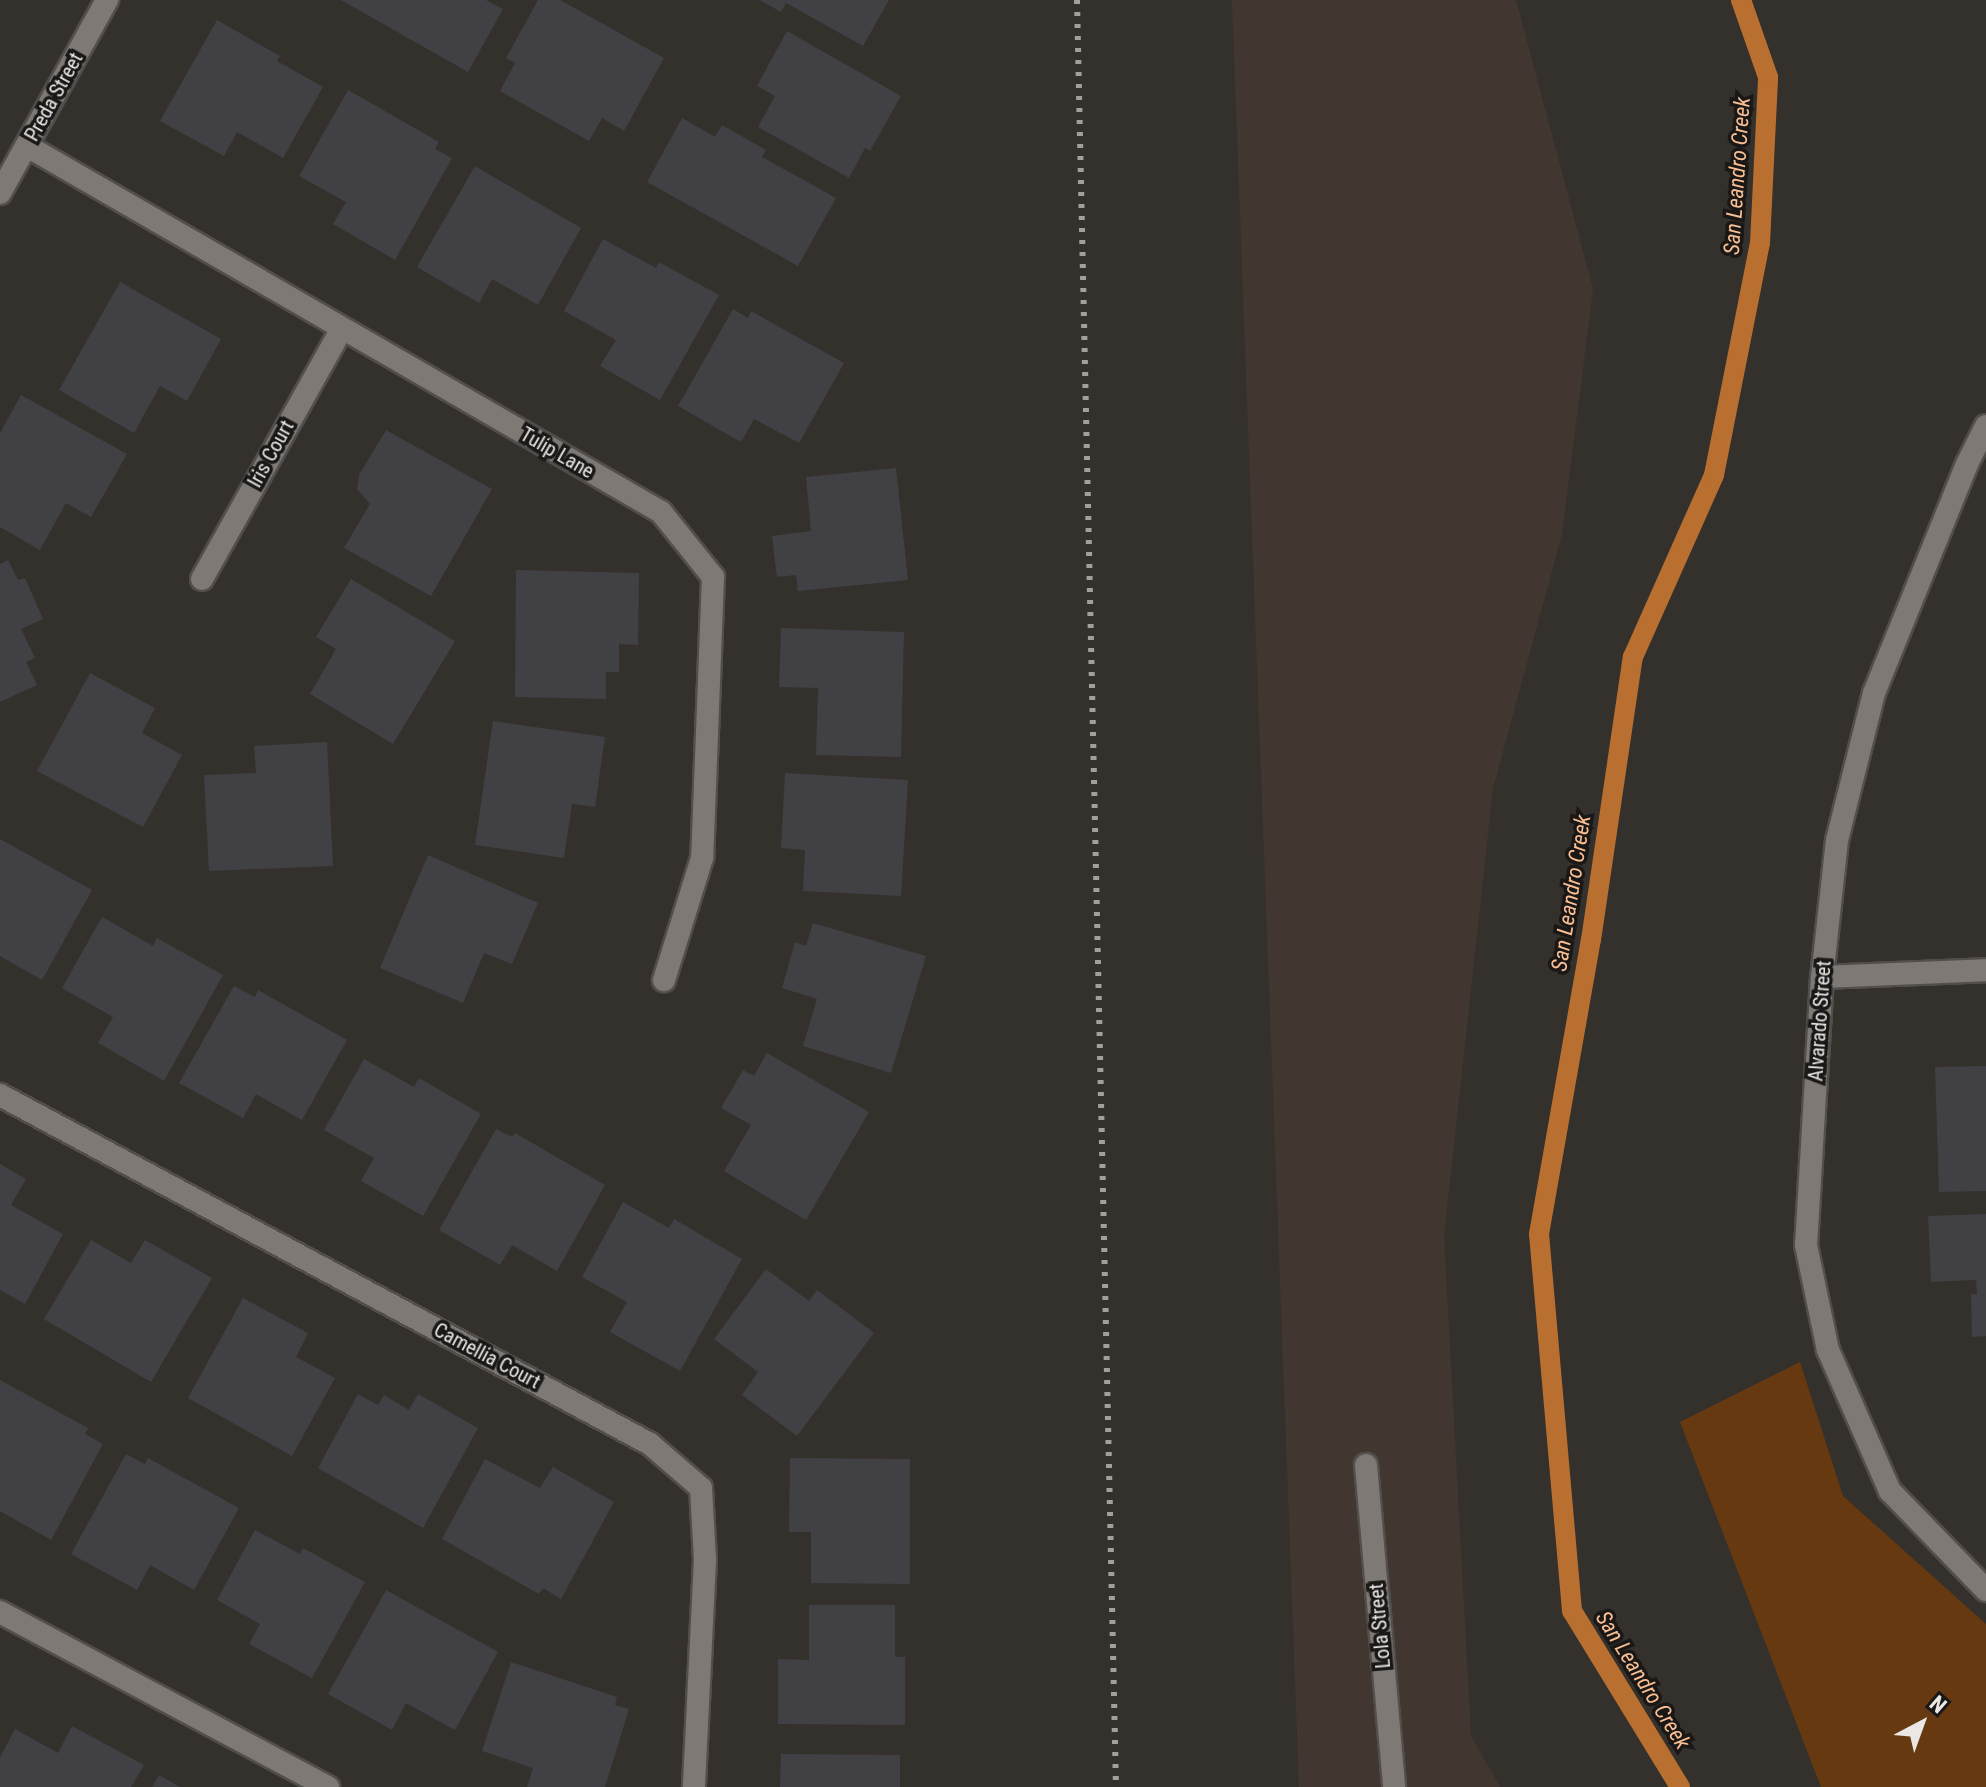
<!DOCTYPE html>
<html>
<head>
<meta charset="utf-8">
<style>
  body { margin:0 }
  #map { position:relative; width:1986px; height:1787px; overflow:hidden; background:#34302c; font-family:"Roboto Condensed",sans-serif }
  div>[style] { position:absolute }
  .built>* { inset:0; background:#413730 }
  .green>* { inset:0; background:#673910 }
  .stream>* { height:20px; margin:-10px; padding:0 10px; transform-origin:10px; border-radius:10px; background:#b86f30 }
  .building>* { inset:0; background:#414045 }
  .roads { filter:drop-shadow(2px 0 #524e4b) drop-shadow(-2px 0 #524e4b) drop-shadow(0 2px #524e4b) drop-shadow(0 -2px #524e4b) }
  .minor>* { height:22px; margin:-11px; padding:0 11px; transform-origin:11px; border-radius:11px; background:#7e7975 }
  .rail>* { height:6px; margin-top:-3px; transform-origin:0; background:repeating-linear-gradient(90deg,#a29f9c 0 4px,transparent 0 12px) }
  span { translate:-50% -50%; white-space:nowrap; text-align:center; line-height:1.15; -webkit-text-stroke:7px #1a1817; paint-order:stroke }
  .street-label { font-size:20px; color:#eae7e5 }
  .water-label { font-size:22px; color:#fabf93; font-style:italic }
  .north { position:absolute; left:1882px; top:1683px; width:80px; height:80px; -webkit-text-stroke:6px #1a1817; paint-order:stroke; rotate:41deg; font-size:22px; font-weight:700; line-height:32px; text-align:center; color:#eae7e5 }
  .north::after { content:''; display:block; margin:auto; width:28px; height:36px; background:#eae7e5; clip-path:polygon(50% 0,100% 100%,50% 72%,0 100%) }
</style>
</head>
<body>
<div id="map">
  <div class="built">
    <div style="clip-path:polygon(1232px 0,1516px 0,1593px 289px,1562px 534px,1493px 788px,1444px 1236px,1471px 1736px,1500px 1787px,1299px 1787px)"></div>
  </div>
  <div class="green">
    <div style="clip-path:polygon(1800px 1362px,1843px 1496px,1986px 1624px,1986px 1787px,1821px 1787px,1680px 1422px)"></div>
  </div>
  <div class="stream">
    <div style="left:1680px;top:1787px;width:206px;rotate:-121.5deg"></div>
    <div style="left:1572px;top:1611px;width:378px;rotate:-95deg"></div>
    <div style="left:1539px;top:1234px;width:299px;rotate:-80deg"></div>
    <div style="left:1591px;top:940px;width:286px;rotate:-81.6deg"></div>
    <div style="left:1633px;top:657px;width:199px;rotate:-66deg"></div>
    <div style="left:1714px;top:475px;width:237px;rotate:-78.8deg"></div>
    <div style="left:1760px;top:243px;width:166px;rotate:-87.2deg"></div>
    <div style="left:1768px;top:77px;width:82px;rotate:-109.3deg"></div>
  </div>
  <div class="building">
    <div style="clip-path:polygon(341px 0,486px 0,503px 9px,468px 72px)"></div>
    <div style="clip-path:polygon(538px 0,560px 0,664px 58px,624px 131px,602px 118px,589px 141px,500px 91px,515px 63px,506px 58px)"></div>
    <div style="clip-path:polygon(760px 0,889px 0,863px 46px,786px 3px,781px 12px)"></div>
    <div style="clip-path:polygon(217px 20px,280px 56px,277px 61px,323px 87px,283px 158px,237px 132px,224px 156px,160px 121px)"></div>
    <div style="clip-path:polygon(787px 31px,901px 96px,870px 151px,865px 148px,849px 178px,758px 127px,775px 96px,757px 86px)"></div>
    <div style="clip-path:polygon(348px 90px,439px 142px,435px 149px,452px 158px,395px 260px,333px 224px,346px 202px,299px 176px)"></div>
    <div style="clip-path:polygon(682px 118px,715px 137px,722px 125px,766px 150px,762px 157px,836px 198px,798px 266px,647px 182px)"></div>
    <div style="clip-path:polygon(475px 166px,581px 228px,538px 305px,492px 279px,479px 303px,417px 267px)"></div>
    <div style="clip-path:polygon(603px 239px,656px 268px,659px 262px,719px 295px,660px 400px,600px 366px,616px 340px,564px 311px)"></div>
    <div style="clip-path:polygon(120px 282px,221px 339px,187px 401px,160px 386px,134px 433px,59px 390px)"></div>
    <div style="clip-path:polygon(733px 309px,748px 318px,751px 311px,844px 363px,799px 443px,754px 419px,741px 442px,678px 406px)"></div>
    <div style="clip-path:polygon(21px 395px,127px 454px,91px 517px,66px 503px,40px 550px,0 527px,0 433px)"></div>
    <div style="clip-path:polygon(386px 430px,492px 489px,431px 596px,344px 548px,370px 504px,357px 489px,359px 475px)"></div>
    <div style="clip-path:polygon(896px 468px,908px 580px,798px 591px,796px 575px,777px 577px,772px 536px,811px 531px,806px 477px)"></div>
    <div style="clip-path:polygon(8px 560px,18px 580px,25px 578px,43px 619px,21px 629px,35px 658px,26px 662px,37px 685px,0 702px,0 564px)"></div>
    <div style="clip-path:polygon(516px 570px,639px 573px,638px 645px,619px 644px,619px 672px,606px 672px,606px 699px,515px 697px)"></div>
    <div style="clip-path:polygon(351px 579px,455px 641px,393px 744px,310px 694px,336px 649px,316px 637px)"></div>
    <div style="clip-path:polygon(781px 628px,904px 632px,901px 757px,816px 755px,818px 688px,779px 687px)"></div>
    <div style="clip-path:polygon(90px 673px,155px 708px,142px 733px,182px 755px,143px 827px,37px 771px)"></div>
    <div style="clip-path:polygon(493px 721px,605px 737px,595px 807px,572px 804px,564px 858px,475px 845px)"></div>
    <div style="clip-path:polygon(327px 742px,333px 866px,209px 871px,204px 775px,256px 773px,254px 746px)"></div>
    <div style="clip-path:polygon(785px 773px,908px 780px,901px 896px,803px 891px,805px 850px,781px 848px)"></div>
    <div style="clip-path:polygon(0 839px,92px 890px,42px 980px,0 956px)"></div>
    <div style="clip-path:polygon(428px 855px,538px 903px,512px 964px,484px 953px,463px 1003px,380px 968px)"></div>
    <div style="clip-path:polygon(102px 917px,153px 946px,157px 938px,223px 975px,164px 1081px,98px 1043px,113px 1017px,62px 988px)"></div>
    <div style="clip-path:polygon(813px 923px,926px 956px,891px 1073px,803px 1046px,817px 999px,782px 988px,795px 942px,806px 946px)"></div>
    <div style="clip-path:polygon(234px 986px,255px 997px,258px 990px,347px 1040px,302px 1120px,256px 1094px,243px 1118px,179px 1083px)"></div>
    <div style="clip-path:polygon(767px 1053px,869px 1112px,806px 1220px,724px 1171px,751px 1125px,721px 1108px,743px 1070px,754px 1076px)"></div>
    <div style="clip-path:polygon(364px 1059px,414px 1087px,419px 1078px,481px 1114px,423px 1216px,361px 1181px,374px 1158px,324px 1130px)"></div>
    <div style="clip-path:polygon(1986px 1066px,1986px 1191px,1939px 1192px,1935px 1067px)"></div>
    <div style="clip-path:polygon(496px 1129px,512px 1137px,515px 1133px,605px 1185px,557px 1271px,512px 1245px,500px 1265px,439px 1230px)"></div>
    <div style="clip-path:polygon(0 1164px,26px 1179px,11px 1205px,63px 1234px,25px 1304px,0 1290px)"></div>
    <div style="clip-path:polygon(623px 1202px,669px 1228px,674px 1219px,742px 1259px,680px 1371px,610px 1332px,627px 1302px,582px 1277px)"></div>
    <div style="clip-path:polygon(1986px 1214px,1986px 1336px,1972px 1337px,1971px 1294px,1977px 1294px,1976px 1280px,1931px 1282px,1928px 1216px)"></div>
    <div style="clip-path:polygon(91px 1240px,131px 1263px,145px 1240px,212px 1278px,151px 1382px,44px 1319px)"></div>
    <div style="clip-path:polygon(766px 1269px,809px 1301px,817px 1290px,874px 1333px,797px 1436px,742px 1395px,758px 1372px,714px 1339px)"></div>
    <div style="clip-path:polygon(243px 1298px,308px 1333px,296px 1357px,335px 1378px,292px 1456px,188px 1398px)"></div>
    <div style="clip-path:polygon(0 1380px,88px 1428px,85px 1434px,103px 1444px,51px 1540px,0 1511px)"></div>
    <div style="clip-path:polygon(358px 1394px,378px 1405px,384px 1395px,409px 1410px,418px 1394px,478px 1428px,423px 1528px,318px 1468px)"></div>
    <div style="clip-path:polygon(126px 1454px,145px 1464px,148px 1458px,239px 1508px,194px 1590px,150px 1565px,137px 1590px,71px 1554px)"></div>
    <div style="clip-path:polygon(790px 1458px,910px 1459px,910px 1584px,811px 1583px,811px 1532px,789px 1532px)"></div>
    <div style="clip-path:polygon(485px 1459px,540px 1488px,553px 1467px,614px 1502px,561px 1599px,543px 1588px,539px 1594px,442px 1539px)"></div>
    <div style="clip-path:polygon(255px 1530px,300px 1554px,303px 1548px,365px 1582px,312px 1678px,249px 1644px,260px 1624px,217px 1600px)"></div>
    <div style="clip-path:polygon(386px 1590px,498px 1652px,455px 1730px,406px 1703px,392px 1730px,328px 1694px)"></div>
    <div style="clip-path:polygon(809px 1605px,895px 1605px,895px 1657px,905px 1657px,905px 1725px,778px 1724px,778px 1659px,809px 1660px)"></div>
    <div style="clip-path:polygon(511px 1662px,617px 1697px,615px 1705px,629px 1709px,605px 1787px,527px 1787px,533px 1768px,482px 1751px)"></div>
    <div style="clip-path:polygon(72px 1726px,144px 1765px,131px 1787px,0 1787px,0 1757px,15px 1729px,58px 1753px)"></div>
    <div style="clip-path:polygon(781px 1754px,900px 1755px,900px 1787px,780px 1787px)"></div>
    <div style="clip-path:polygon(159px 1775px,180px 1787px,152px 1787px)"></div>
  </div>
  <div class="roads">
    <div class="minor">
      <div style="left:27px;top:146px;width:732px;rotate:30deg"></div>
      <div style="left:661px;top:512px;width:83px;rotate:51.3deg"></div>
      <div style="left:713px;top:577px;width:281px;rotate:92.2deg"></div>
      <div style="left:702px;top:858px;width:128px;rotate:107.3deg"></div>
      <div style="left:0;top:193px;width:221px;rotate:-61deg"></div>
      <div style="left:1986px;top:426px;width:42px;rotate:116.6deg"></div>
      <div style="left:1967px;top:464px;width:247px;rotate:112.1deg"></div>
      <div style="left:1874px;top:693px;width:152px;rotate:104.1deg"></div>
      <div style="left:1837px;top:840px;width:138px;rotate:96.2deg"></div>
      <div style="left:1822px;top:977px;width:268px;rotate:93.4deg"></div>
      <div style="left:1806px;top:1245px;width:107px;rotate:78.2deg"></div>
      <div style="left:1828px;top:1350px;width:154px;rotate:66.3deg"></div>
      <div style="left:1890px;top:1491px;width:138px;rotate:45.9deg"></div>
      <div style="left:202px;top:579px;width:285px;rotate:-60.8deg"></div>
      <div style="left:1822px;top:977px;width:164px;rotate:-2.4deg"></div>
      <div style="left:0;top:1095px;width:738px;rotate:28.23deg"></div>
      <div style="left:650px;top:1444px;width:67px;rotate:40.8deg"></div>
      <div style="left:701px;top:1488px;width:72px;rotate:86.8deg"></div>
      <div style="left:705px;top:1560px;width:227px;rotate:92.8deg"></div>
      <div style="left:1366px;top:1465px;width:323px;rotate:85deg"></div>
      <div style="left:0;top:1612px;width:372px;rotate:28.1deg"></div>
    </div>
  </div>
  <div class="rail">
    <div style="left:1077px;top:0;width:1787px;rotate:88.75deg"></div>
  </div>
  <div class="street-label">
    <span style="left:54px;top:97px;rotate:-61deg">Preda Street</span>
    <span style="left:557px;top:453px;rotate:30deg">Tulip Lane</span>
    <span style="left:271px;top:454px;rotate:-61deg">Iris Court</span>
    <span style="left:1820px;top:1021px;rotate:-86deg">Alvarado Street</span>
    <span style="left:487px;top:1356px;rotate:28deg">Camellia Court</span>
    <span style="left:1380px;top:1626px;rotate:-95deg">Lola Street</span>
  </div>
  <div class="water-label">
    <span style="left:1737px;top:176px;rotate:-86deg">San Leandro Creek</span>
    <span style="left:1571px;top:893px;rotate:-81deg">San Leandro Creek</span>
    <span style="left:1643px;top:1680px;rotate:58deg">San Leandro Creek</span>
  </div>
  <div class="north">N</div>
</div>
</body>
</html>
